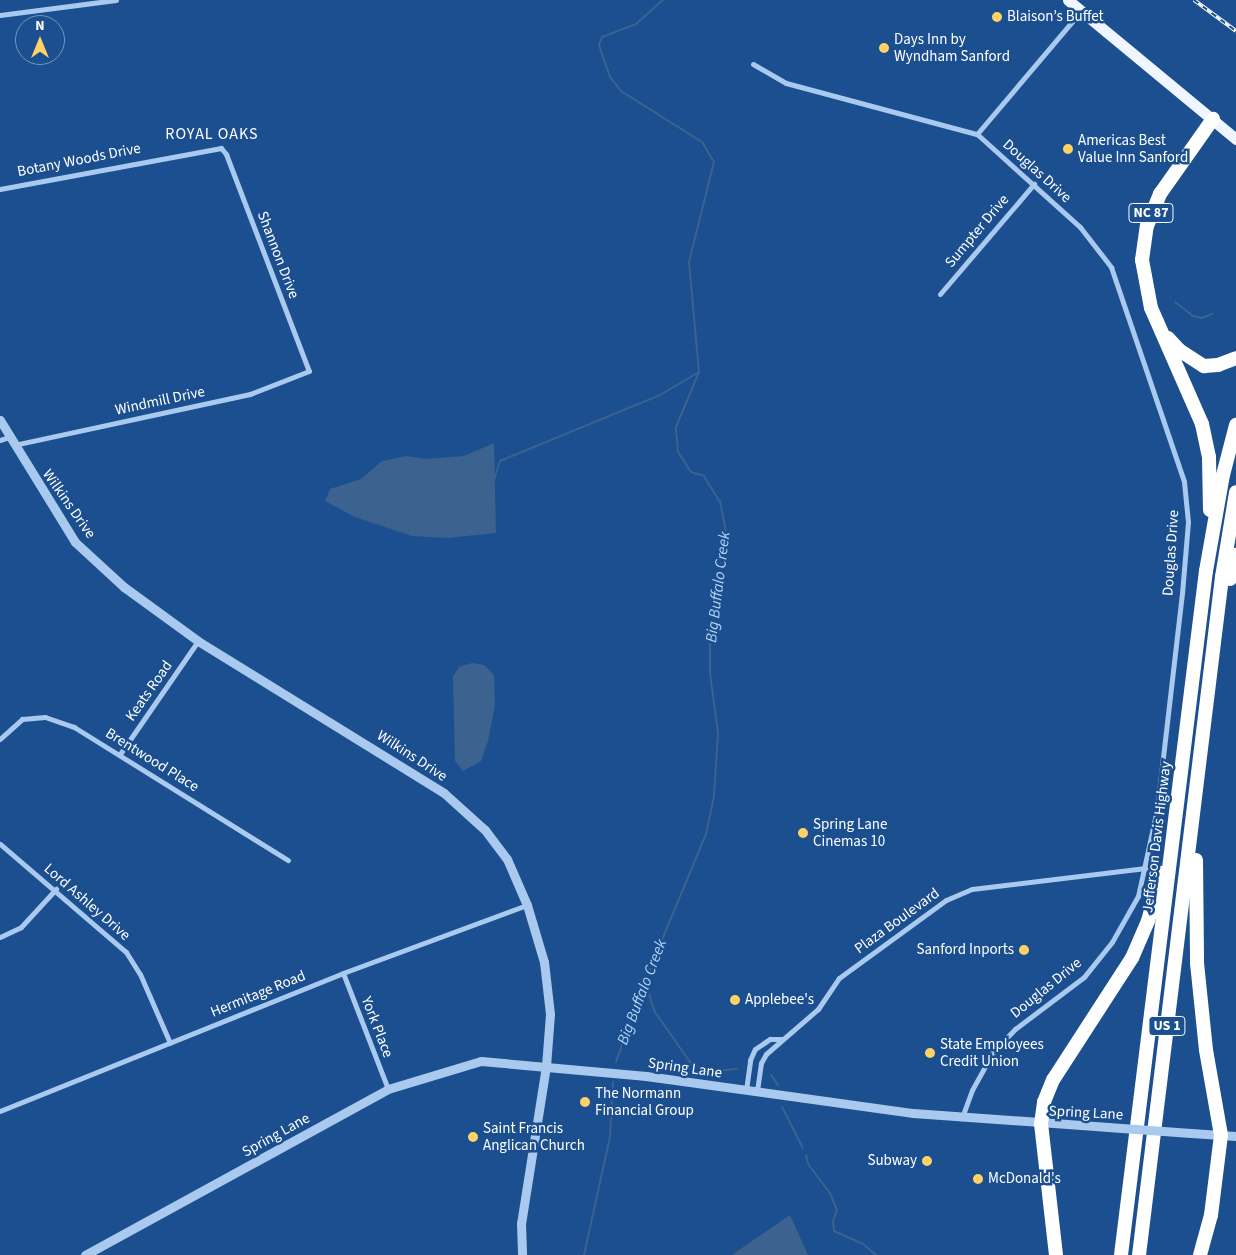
<!DOCTYPE html>
<html>
<head>
<meta charset="utf-8">
<style>
  body { margin:0 }
  #map { position:relative; width:1236px; height:1255px; overflow:hidden; background:#1b4f8f; font-family:"Source Sans 3",sans-serif }
  div>[style] { position:absolute }
  .water>* { inset:0; background:#3c6290 }
  .stream>* { height:2px; margin:-1px; padding:0 1px; transform-origin:1px; border-radius:1px; background:#3c6290 }
  .minor>* { height:5px; margin:-2.5px; padding:0 2.5px; transform-origin:2.5px; border-radius:2.5px; background:#a9c9ee }
  .tertiary>* { height:9px; margin:-4.5px; padding:0 4.5px; transform-origin:4.5px; border-radius:4.5px; background:#a9c9ee }
  .primary>* { height:11px; margin:-5.5px; padding:0 5.5px; transform-origin:5.5px; border-radius:5.5px; background:#f0f6ff }
  .motorway>* { height:14px; margin:-7px; padding:0 7px; transform-origin:7px; border-radius:7px; background:#fff }
  .rail>* { height:4px; margin-top:-2px; transform-origin:0; background:repeating-linear-gradient(90deg,#1b4f8f 0 5.5px,#fff 0 11px); box-sizing:border-box; border-block:1px solid #fff }
  .tertiary-bridge>* { height:9px; margin:-4.5px; padding:0 4.5px; transform-origin:4.5px; border-radius:4.5px; background:#a9c9ee }
  .dots>* { width:14px; height:14px; translate:-50% -50%; box-sizing:border-box; border:2px solid #1b4f8f; border-radius:50% }
  span { translate:-50% -50%; white-space:nowrap; text-align:center; line-height:1.15; -webkit-text-stroke:5px #1b4f8f; paint-order:stroke }
  .shield-label span { padding:1px 4px; background:#1b4f8f; border:1px solid; border-radius:4px; -webkit-text-stroke-width:0 }
  .shield-label { font-size:14px; color:#fff; font-weight:700 }
  .poi-label { font-size:15px; color:#fff }
  .left { translate:0 -50%; text-align:left }
  .right { translate:-100% -50%; text-align:right }
  .street-label { font-size:15px; color:#fff }
  .neighbourhood-label { font-size:16px; color:#fff; letter-spacing:1px }
  .water-label { font-size:16px; color:#b5d3f5; font-style:italic }
  .north { position:absolute; left:15px; top:15px; width:50px; height:50px; box-sizing:border-box; background:#1b4f8f; border:1px solid #7695bc; border-radius:50%; rotate:0deg; font-size:14px; font-weight:700; line-height:20px; text-align:center; color:#fff }
  .north::after { content:''; display:block; margin:auto; width:18px; height:22px; background:#ffd166; clip-path:polygon(50% 0,100% 100%,50% 72%,0 100%) }
</style>
</head>
<body>
<div id="map">
  <div class="water">
    <div style="clip-path:polygon(494px 443px,496px 533px,447px 538px,412px 536px,355px 517px,325px 501px,330px 489px,361px 479px,382px 461px,407px 456px,425px 459px,464px 456px)"></div>
    <div style="clip-path:polygon(472px 663px,484px 665px,494px 675px,495px 705px,488px 741px,481px 761px,463px 771px,455px 761px,453px 677px,459px 667px)"></div>
    <div style="clip-path:polygon(790px 1215px,808px 1255px,734px 1255px,733px 1254px)"></div>
  </div>
  <div class="stream">
    <div style="left:1175px;top:302px;width:23px;rotate:38deg"></div>
    <div style="left:1193px;top:316px;width:9px;rotate:13deg"></div>
    <div style="left:1202px;top:318px;width:11px;rotate:-22deg"></div>
    <div style="left:492px;top:486px;width:26px;rotate:-72deg"></div>
    <div style="left:500px;top:461px;width:173px;rotate:-22.4deg"></div>
    <div style="left:660px;top:395px;width:43px;rotate:-30.7deg"></div>
    <div style="left:645px;top:982px;width:32px;rotate:72deg"></div>
    <div style="left:655px;top:1012px;width:61px;rotate:55deg"></div>
    <div style="left:690px;top:1062px;width:20px;rotate:30deg"></div>
    <div style="left:707px;top:1072px;width:30px;rotate:-6deg"></div>
    <div style="left:616px;top:1062px;width:71px;rotate:-71.1deg"></div>
    <div style="left:639px;top:995px;width:174px;rotate:-67.4deg"></div>
    <div style="left:706px;top:834px;width:40px;rotate:-78deg"></div>
    <div style="left:714px;top:795px;width:62px;rotate:-86.3deg"></div>
    <div style="left:718px;top:733px;width:61px;rotate:-97.6deg"></div>
    <div style="left:710px;top:673px;width:33px;rotate:-90deg"></div>
    <div style="left:710px;top:640px;width:109px;rotate:-81.6deg"></div>
    <div style="left:726px;top:532px;width:31px;rotate:-101deg"></div>
    <div style="left:720px;top:502px;width:31px;rotate:-122deg"></div>
    <div style="left:704px;top:476px;width:14px;rotate:-163deg"></div>
    <div style="left:691px;top:472px;width:24px;rotate:-123deg"></div>
    <div style="left:678px;top:452px;width:25px;rotate:-95deg"></div>
    <div style="left:676px;top:427px;width:60px;rotate:-67.3deg"></div>
    <div style="left:699px;top:372px;width:110px;rotate:-95.2deg"></div>
    <div style="left:689px;top:262px;width:103px;rotate:-76deg"></div>
    <div style="left:714px;top:162px;width:23px;rotate:-121deg"></div>
    <div style="left:702px;top:142px;width:96px;rotate:-147.8deg"></div>
    <div style="left:621px;top:91px;width:18px;rotate:-128deg"></div>
    <div style="left:610px;top:77px;width:34px;rotate:-109deg"></div>
    <div style="left:599px;top:45px;width:9px;rotate:-69deg"></div>
    <div style="left:602px;top:37px;width:36px;rotate:-21deg"></div>
    <div style="left:636px;top:24px;width:36px;rotate:-42deg"></div>
    <div style="left:771px;top:1075px;width:12px;rotate:55deg"></div>
    <div style="left:782px;top:1107px;width:46px;rotate:62.9deg"></div>
    <div style="left:806px;top:1155px;width:9px;rotate:77deg"></div>
    <div style="left:808px;top:1164px;width:36px;rotate:53deg"></div>
    <div style="left:830px;top:1193px;width:18px;rotate:68deg"></div>
    <div style="left:837px;top:1210px;width:12px;rotate:110deg"></div>
    <div style="left:833px;top:1221px;width:10px;rotate:84deg"></div>
    <div style="left:834px;top:1231px;width:32px;rotate:24deg"></div>
    <div style="left:863px;top:1244px;width:17px;rotate:40deg"></div>
    <div style="left:584px;top:1255px;width:121px;rotate:-77.6deg"></div>
    <div style="left:610px;top:1137px;width:55px;rotate:-86.9deg"></div>
  </div>
  <div class="minor">
    <div style="left:0;top:15px;width:117px;rotate:-7.4deg"></div>
    <div style="left:753px;top:64px;width:38px;rotate:30deg"></div>
    <div style="left:786px;top:83px;width:198px;rotate:15deg"></div>
    <div style="left:977px;top:134px;width:139px;rotate:42.1deg"></div>
    <div style="left:1080px;top:227px;width:51px;rotate:52.2deg"></div>
    <div style="left:1111px;top:267px;width:227px;rotate:71.2deg"></div>
    <div style="left:1184px;top:482px;width:40px;rotate:84.3deg"></div>
    <div style="left:1188px;top:522px;width:71px;rotate:94.8deg"></div>
    <div style="left:1182px;top:593px;width:217px;rotate:96.6deg"></div>
    <div style="left:1157px;top:809px;width:89px;rotate:102.3deg"></div>
    <div style="left:1138px;top:896px;width:53px;rotate:119.5deg"></div>
    <div style="left:1112px;top:942px;width:45px;rotate:128.7deg"></div>
    <div style="left:1084px;top:977px;width:86px;rotate:143deg"></div>
    <div style="left:1015px;top:1029px;width:32px;rotate:134deg"></div>
    <div style="left:993px;top:1052px;width:43px;rotate:118.9deg"></div>
    <div style="left:972px;top:1090px;width:30px;rotate:110deg"></div>
    <div style="left:977px;top:134px;width:161px;rotate:-49.8deg"></div>
    <div style="left:0;top:189px;width:225px;rotate:-10.5deg"></div>
    <div style="left:221px;top:148px;width:8px;rotate:50deg"></div>
    <div style="left:226px;top:154px;width:232px;rotate:69.1deg"></div>
    <div style="left:309px;top:371px;width:63px;rotate:158.7deg"></div>
    <div style="left:250px;top:394px;width:241px;rotate:167.8deg"></div>
    <div style="left:940px;top:294px;width:145px;rotate:-49.5deg"></div>
    <div style="left:0;top:440px;width:9px;rotate:-18deg"></div>
    <div style="left:0;top:739px;width:30px;rotate:-42deg"></div>
    <div style="left:22px;top:719px;width:23px;rotate:-5deg"></div>
    <div style="left:45px;top:717px;width:31px;rotate:19deg"></div>
    <div style="left:74px;top:727px;width:252px;rotate:31.9deg"></div>
    <div style="left:120px;top:754px;width:137px;rotate:-55.4deg"></div>
    <div style="left:0;top:844px;width:166px;rotate:40.6deg"></div>
    <div style="left:126px;top:952px;width:26px;rotate:58deg"></div>
    <div style="left:140px;top:974px;width:75px;rotate:66.5deg"></div>
    <div style="left:0;top:937px;width:23px;rotate:-25deg"></div>
    <div style="left:21px;top:927px;width:52px;rotate:-47.4deg"></div>
    <div style="left:343px;top:973px;width:124px;rotate:68.8deg"></div>
    <div style="left:746px;top:1090px;width:30px;rotate:-82deg"></div>
    <div style="left:750px;top:1060px;width:12px;rotate:-66deg"></div>
    <div style="left:755px;top:1049px;width:18px;rotate:-34deg"></div>
    <div style="left:770px;top:1039px;width:11px"></div>
    <div style="left:757px;top:1091px;width:28px;rotate:-82deg"></div>
    <div style="left:761px;top:1063px;width:10px;rotate:-61deg"></div>
    <div style="left:766px;top:1054px;width:69px;rotate:-40.9deg"></div>
    <div style="left:818px;top:1009px;width:37px;rotate:-56deg"></div>
    <div style="left:839px;top:978px;width:132px;rotate:-36.1deg"></div>
    <div style="left:946px;top:900px;width:28px;rotate:-23deg"></div>
    <div style="left:972px;top:889px;width:175px;rotate:-6.9deg"></div>
    <div style="left:0;top:1111px;width:370px;rotate:-21.9deg"></div>
    <div style="left:343px;top:973px;width:196px;rotate:-20.3deg"></div>
  </div>
  <div class="tertiary">
    <div style="left:0;top:420px;width:143px;rotate:58.4deg"></div>
    <div style="left:75px;top:542px;width:67px;rotate:42.6deg"></div>
    <div style="left:124px;top:587px;width:92px;rotate:36.1deg"></div>
    <div style="left:198px;top:641px;width:289px;rotate:31.7deg"></div>
    <div style="left:444px;top:793px;width:55px;rotate:42.1deg"></div>
    <div style="left:485px;top:830px;width:36px;rotate:53deg"></div>
    <div style="left:507px;top:859px;width:50px;rotate:66.5deg"></div>
    <div style="left:527px;top:905px;width:59px;rotate:73.4deg"></div>
    <div style="left:544px;top:962px;width:52px;rotate:83.4deg"></div>
    <div style="left:550px;top:1014px;width:52px;rotate:94.4deg"></div>
    <div style="left:546px;top:1066px;width:159px;rotate:99deg"></div>
    <div style="left:521px;top:1223px;width:32px;rotate:88deg"></div>
    <div style="left:1191px;top:1133px;width:45px;rotate:3.8deg"></div>
    <div style="left:85px;top:1255px;width:345px;rotate:-28.7deg"></div>
    <div style="left:388px;top:1089px;width:97px;rotate:-16.8deg"></div>
    <div style="left:481px;top:1061px;width:166px;rotate:5.2deg"></div>
    <div style="left:646px;top:1076px;width:270px;rotate:7.9deg"></div>
    <div style="left:913px;top:1113px;width:196px;rotate:4.1deg"></div>
  </div>
  <div class="primary">
    <div style="left:1068px;top:0;width:218px;rotate:39.6deg"></div>
  </div>
  <div class="motorway">
    <div style="left:1168px;top:338px;width:16px;rotate:47deg"></div>
    <div style="left:1179px;top:350px;width:30px;rotate:33deg"></div>
    <div style="left:1204px;top:366px;width:14px;rotate:-4deg"></div>
    <div style="left:1218px;top:365px;width:19px;rotate:-21deg"></div>
    <div style="left:1210px;top:510px;width:53px;rotate:-91.1deg"></div>
    <div style="left:1209px;top:457px;width:34px;rotate:-102deg"></div>
    <div style="left:1202px;top:424px;width:127px;rotate:-113.7deg"></div>
    <div style="left:1151px;top:308px;width:49px;rotate:-100.6deg"></div>
    <div style="left:1142px;top:260px;width:34px;rotate:-82deg"></div>
    <div style="left:1147px;top:226px;width:35px;rotate:-68deg"></div>
    <div style="left:1160px;top:194px;width:92px;rotate:-54.8deg"></div>
    <div style="left:1230px;top:579px;width:25px;rotate:-76deg"></div>
    <div style="left:1196px;top:860px;width:103px;rotate:89.4deg"></div>
    <div style="left:1197px;top:963px;width:87px;rotate:84.1deg"></div>
    <div style="left:1206px;top:1050px;width:86px;rotate:80deg"></div>
    <div style="left:1221px;top:1135px;width:81px;rotate:97.1deg"></div>
    <div style="left:1211px;top:1215px;width:41px;rotate:105.4deg"></div>
    <div style="left:1056px;top:1255px;width:132px;rotate:-96.5deg"></div>
    <div style="left:1041px;top:1124px;width:22px;rotate:-82deg"></div>
    <div style="left:1044px;top:1102px;width:24px;rotate:-68deg"></div>
    <div style="left:1053px;top:1080px;width:145px;rotate:-57.1deg"></div>
    <div style="left:1132px;top:958px;width:40px;rotate:-66.6deg"></div>
    <div style="left:1148px;top:921px;width:50px;rotate:-74.8deg"></div>
    <div style="left:1121px;top:1255px;width:689px;rotate:-82.92deg"></div>
    <div style="left:1206px;top:571px;width:97px;rotate:-80deg"></div>
    <div style="left:1223px;top:475px;width:52px;rotate:-75.4deg"></div>
    <div style="left:1139px;top:1255px;width:683px;rotate:-83.02deg"></div>
    <div style="left:1222px;top:577px;width:86px;rotate:-80.6deg"></div>
  </div>
  <div class="rail">
    <div style="left:1194px;top:0;width:52px;rotate:36.4deg"></div>
  </div>
  <div class="tertiary-bridge">
    <div style="left:1108px;top:1127px;width:83px;rotate:4.1deg"></div>
  </div>
  <div class="dots">
    <div style="left:997px;top:17px;background:#ffd166"></div>
    <div style="left:884px;top:48px;background:#ffd166"></div>
    <div style="left:1068px;top:149px;background:#ffd166"></div>
    <div style="left:803px;top:833px;background:#ffd166"></div>
    <div style="left:1024px;top:950px;background:#ffd166"></div>
    <div style="left:735px;top:1000px;background:#ffd166"></div>
    <div style="left:930px;top:1053px;background:#ffd166"></div>
    <div style="left:585px;top:1102px;background:#ffd166"></div>
    <div style="left:473px;top:1137px;background:#ffd166"></div>
    <div style="left:927px;top:1161px;background:#ffd166"></div>
    <div style="left:978px;top:1179px;background:#ffd166"></div>
  </div>
  <div class="shield-label">
    <span style="left:1151px;top:213px">NC 87</span>
    <span style="left:1167px;top:1026px">US 1</span>
  </div>
  <div class="poi-label">
    <span class="left" style="left:1007px;top:17px">Blaison’s Buffet</span>
    <span class="left" style="left:894px;top:48px">Days Inn by<br>Wyndham Sanford</span>
    <span class="left" style="left:1078px;top:149px">Americas Best<br>Value Inn Sanford</span>
    <span class="left" style="left:813px;top:833px">Spring Lane<br>Cinemas 10</span>
    <span class="right" style="left:1014px;top:950px">Sanford Inports</span>
    <span class="left" style="left:745px;top:1000px">Applebee's</span>
    <span class="left" style="left:940px;top:1053px">State Employees<br>Credit Union</span>
    <span class="left" style="left:595px;top:1102px">The Normann<br>Financial Group</span>
    <span class="left" style="left:483px;top:1137px">Saint Francis<br>Anglican Church</span>
    <span class="right" style="left:917px;top:1161px">Subway</span>
    <span class="left" style="left:988px;top:1179px">McDonald's</span>
  </div>
  <div class="street-label">
    <span style="left:79px;top:160px;rotate:-11deg">Botany Woods Drive</span>
    <span style="left:1037px;top:171px;rotate:42deg">Douglas Drive</span>
    <span style="left:977px;top:231px;rotate:-50deg">Sumpter Drive</span>
    <span style="left:278px;top:255px;rotate:69deg">Shannon Drive</span>
    <span style="left:160px;top:401px;rotate:-12deg">Windmill Drive</span>
    <span style="left:69px;top:504px;rotate:55deg">Wilkins Drive</span>
    <span style="left:1171px;top:553px;rotate:-86deg">Douglas Drive</span>
    <span style="left:149px;top:691px;rotate:-55deg">Keats Road</span>
    <span style="left:412px;top:756px;rotate:33deg">Wilkins Drive</span>
    <span style="left:152px;top:760px;rotate:32deg">Brentwood Place</span>
    <span style="left:1157px;top:837px;rotate:-83deg">Jefferson Davis Highway</span>
    <span style="left:87px;top:902px;rotate:41deg">Lord Ashley Drive</span>
    <span style="left:897px;top:921px;rotate:-36deg">Plaza Boulevard</span>
    <span style="left:1046px;top:988px;rotate:-39deg">Douglas Drive</span>
    <span style="left:258px;top:994px;rotate:-22deg">Hermitage Road</span>
    <span style="left:377px;top:1027px;rotate:69deg">York Place</span>
    <span style="left:685px;top:1068px;rotate:8deg">Spring Lane</span>
    <span style="left:1086px;top:1113px;rotate:3deg">Spring Lane</span>
    <span style="left:276px;top:1135px;rotate:-29deg">Spring Lane</span>
  </div>
  <div class="neighbourhood-label">
    <span style="left:212px;top:134px">ROYAL OAKS</span>
  </div>
  <div class="water-label">
    <span style="left:718px;top:587px;rotate:-83deg">Big Buffalo Creek</span>
    <span style="left:642px;top:992px;rotate:-69deg">Big Buffalo Creek</span>
  </div>
  <div class="north">N</div>
</div>
</body>
</html>
